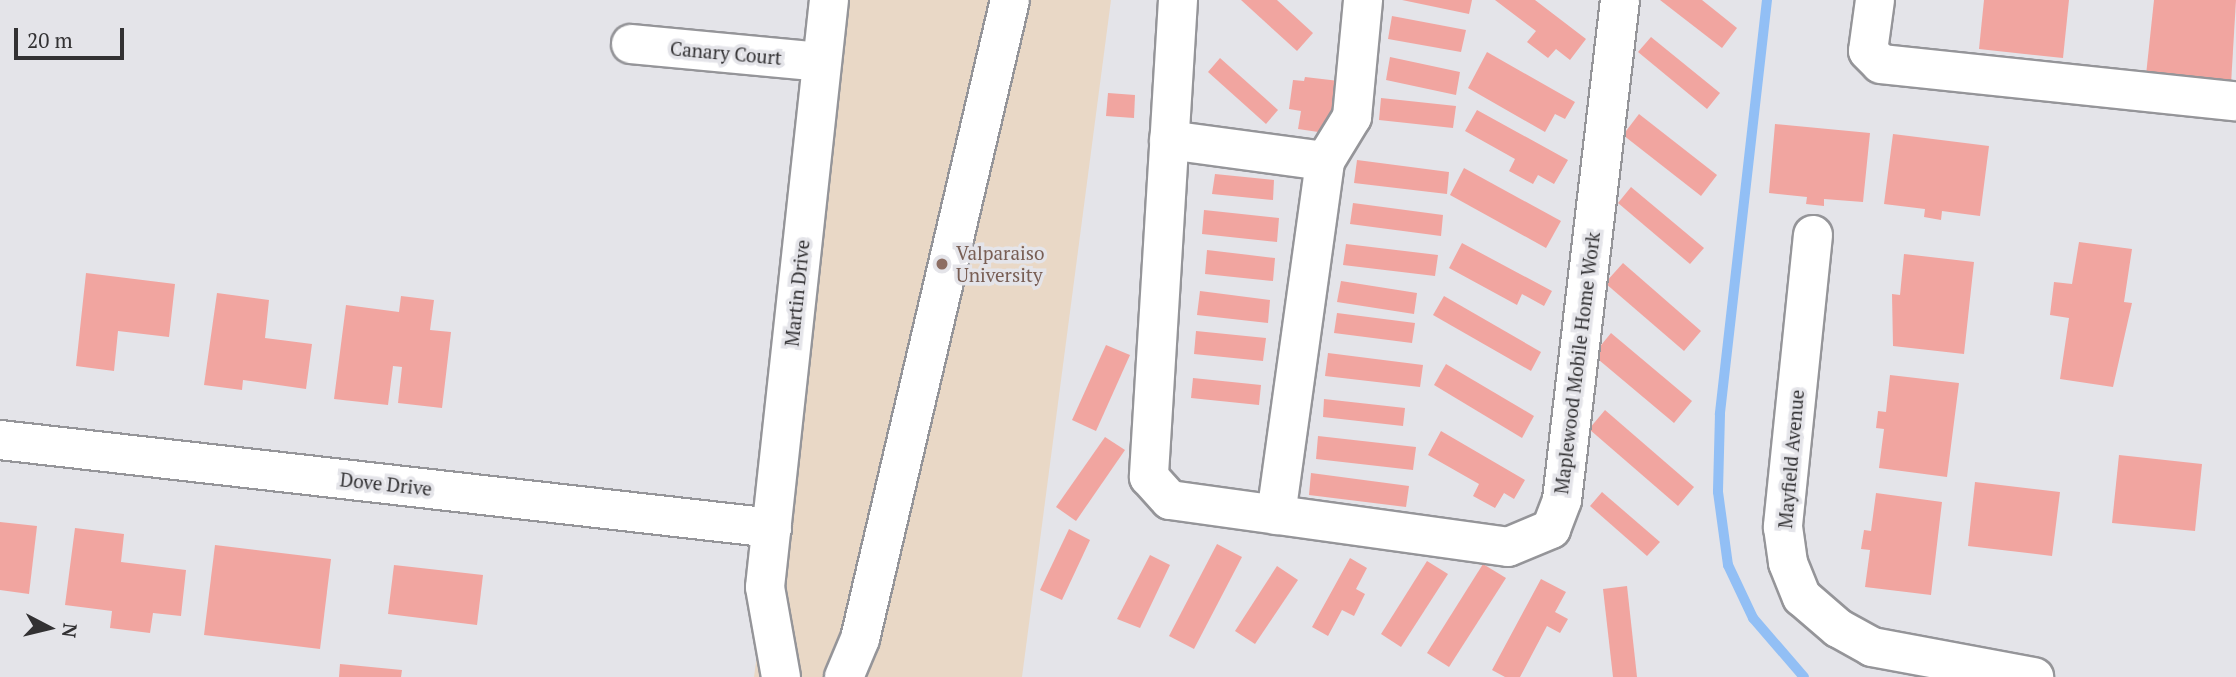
<!DOCTYPE html>
<html>
<head>
<meta charset="utf-8">
<style>
  body { margin:0 }
  #map { position:relative; width:2236px; height:677px; overflow:hidden; background:#e4e4e9; font-family:"PT Serif",serif }
  div>[style] { position:absolute }
  .education>* { inset:0; background:#e9d8c6 }
  .stream>* { height:10px; margin:-5px; padding:0 5px; transform-origin:5px; border-radius:5px; background:#92bff5 }
  .building>* { inset:0; background:#f1a5a0 }
  .roads { filter:drop-shadow(2px 0 #959599) drop-shadow(-2px 0 #959599) drop-shadow(0 2px #959599) drop-shadow(0 -2px #959599) }
  .minor>* { height:38px; margin:-19px; padding:0 19px; transform-origin:19px; border-radius:19px; background:#fff }
  .dots>* { width:19px; height:19px; translate:-50% -50%; box-sizing:border-box; border:4px solid #e4e4e9; border-radius:50% }
  span { translate:-50% -50%; white-space:nowrap; text-align:center; line-height:1.15; -webkit-text-stroke:7px #e4e4e9; paint-order:stroke }
  .street-label { font-size:19px; color:#323133 }
  .education-label { font-size:19px; color:#785e54 }
  .left { translate:0 -50%; text-align:left }
  .north { position:absolute; left:14px; top:593px; width:70px; height:70px; -webkit-text-stroke:5px #e4e4e9; paint-order:stroke; rotate:97deg; font-size:19px; font-weight:700; line-height:28px; text-align:center; color:#323133 }
  .north::after { content:''; display:block; margin:auto; width:24px; height:32px; background:#323133; clip-path:polygon(50% 0,100% 100%,50% 72%,0 100%) }
  .scale { position:absolute; left:14px; top:28px; width:110px; height:32px; box-sizing:border-box; border:4px solid #323133; border-top:0; padding-left:9px; font-size:21px; line-height:24px; white-space:nowrap; color:#323133; -webkit-text-stroke:5px #e4e4e9; paint-order:stroke }
</style>
</head>
<body>
<div id="map">
  <div class="education">
    <div style="clip-path:polygon(844px 0,1111px 0,1022px 677px,754px 677px)"></div>
  </div>
  <div class="stream">
    <div style="left:1767px;top:0;width:417px;rotate:96.5deg"></div>
    <div style="left:1720px;top:414px;width:78px;rotate:91.5deg"></div>
    <div style="left:1718px;top:492px;width:74px;rotate:82.2deg"></div>
    <div style="left:1728px;top:565px;width:59px;rotate:64.7deg"></div>
    <div style="left:1753px;top:618px;width:78px;rotate:49.2deg"></div>
  </div>
  <div class="building">
    <div style="clip-path:polygon(1241px 0,1277px 0,1313px 33px,1297px 51px)"></div>
    <div style="clip-path:polygon(1402px 0,1472px 0,1469px 14px)"></div>
    <div style="clip-path:polygon(1495px 0,1535px 0,1586px 39px,1570px 60px,1556px 49px,1548px 58px,1527px 42px,1536px 31px)"></div>
    <div style="clip-path:polygon(1660px 0,1702px 0,1737px 28px,1722px 48px)"></div>
    <div style="clip-path:polygon(1984px 0,2069px 0,2063px 58px,1979px 49px)"></div>
    <div style="clip-path:polygon(2154px 0,2236px 0,2231px 84px,2146px 75px)"></div>
    <div style="clip-path:polygon(1392px 16px,1466px 30px,1461px 52px,1388px 39px)"></div>
    <div style="clip-path:polygon(1651px 37px,1720px 93px,1707px 109px,1638px 52px)"></div>
    <div style="clip-path:polygon(1487px 52px,1575px 102px,1565px 119px,1555px 114px,1545px 132px,1468px 88px)"></div>
    <div style="clip-path:polygon(1390px 57px,1460px 72px,1456px 95px,1386px 80px)"></div>
    <div style="clip-path:polygon(1220px 58px,1278px 110px,1266px 124px,1208px 72px)"></div>
    <div style="clip-path:polygon(1305px 77px,1339px 81px,1332px 134px,1298px 129px,1301px 111px,1289px 109px,1293px 80px,1304px 81px)"></div>
    <div style="clip-path:polygon(1108px 93px,1135px 95px,1134px 118px,1106px 116px)"></div>
    <div style="clip-path:polygon(1381px 98px,1456px 106px,1453px 128px,1379px 120px)"></div>
    <div style="clip-path:polygon(1477px 110px,1568px 160px,1554px 184px,1538px 175px,1533px 184px,1509px 171px,1515px 159px,1465px 131px)"></div>
    <div style="clip-path:polygon(1639px 114px,1717px 175px,1701px 196px,1623px 135px)"></div>
    <div style="clip-path:polygon(1775px 124px,1870px 133px,1863px 202px,1824px 199px,1824px 206px,1806px 204px,1807px 197px,1769px 193px)"></div>
    <div style="clip-path:polygon(1893px 134px,1989px 146px,1980px 216px,1942px 211px,1941px 220px,1924px 217px,1925px 209px,1884px 204px)"></div>
    <div style="clip-path:polygon(1357px 160px,1449px 172px,1447px 194px,1354px 183px)"></div>
    <div style="clip-path:polygon(1464px 168px,1561px 221px,1546px 248px,1450px 195px)"></div>
    <div style="clip-path:polygon(1215px 174px,1274px 180px,1273px 200px,1212px 194px)"></div>
    <div style="clip-path:polygon(1631px 187px,1704px 248px,1690px 264px,1618px 203px)"></div>
    <div style="clip-path:polygon(1353px 203px,1443px 215px,1441px 236px,1350px 224px)"></div>
    <div style="clip-path:polygon(1204px 210px,1279px 218px,1277px 242px,1202px 234px)"></div>
    <div style="clip-path:polygon(2079px 242px,2132px 249px,2124px 302px,2132px 303px,2113px 387px,2060px 379px,2069px 318px,2050px 315px,2054px 282px,2072px 284px)"></div>
    <div style="clip-path:polygon(1462px 243px,1552px 291px,1544px 306px,1522px 294px,1517px 305px,1449px 268px)"></div>
    <div style="clip-path:polygon(1346px 244px,1438px 255px,1435px 276px,1343px 265px)"></div>
    <div style="clip-path:polygon(1207px 250px,1275px 258px,1273px 281px,1205px 274px)"></div>
    <div style="clip-path:polygon(1904px 254px,1974px 262px,1964px 354px,1893px 346px,1892px 294px,1900px 295px)"></div>
    <div style="clip-path:polygon(1623px 263px,1701px 331px,1684px 351px,1605px 283px)"></div>
    <div style="clip-path:polygon(86px 273px,175px 284px,169px 337px,118px 331px,114px 371px,76px 366px)"></div>
    <div style="clip-path:polygon(1341px 281px,1417px 293px,1414px 314px,1337px 302px)"></div>
    <div style="clip-path:polygon(1200px 291px,1270px 300px,1268px 323px,1197px 315px)"></div>
    <div style="clip-path:polygon(217px 293px,269px 300px,265px 338px,312px 344px,306px 389px,243px 380px,242px 390px,204px 385px)"></div>
    <div style="clip-path:polygon(401px 296px,434px 300px,430px 330px,451px 332px,442px 408px,398px 403px,402px 367px,393px 366px,388px 405px,334px 399px,346px 305px,399px 312px)"></div>
    <div style="clip-path:polygon(1444px 296px,1541px 352px,1531px 371px,1433px 315px)"></div>
    <div style="clip-path:polygon(1337px 313px,1415px 323px,1412px 343px,1334px 333px)"></div>
    <div style="clip-path:polygon(1196px 331px,1266px 338px,1263px 361px,1194px 354px)"></div>
    <div style="clip-path:polygon(1611px 333px,1692px 401px,1674px 423px,1593px 355px)"></div>
    <div style="clip-path:polygon(1106px 345px,1130px 355px,1096px 431px,1072px 420px)"></div>
    <div style="clip-path:polygon(1328px 353px,1423px 365px,1420px 387px,1325px 376px)"></div>
    <div style="clip-path:polygon(1446px 364px,1534px 416px,1522px 438px,1434px 385px)"></div>
    <div style="clip-path:polygon(1890px 375px,1959px 383px,1947px 477px,1879px 468px,1884px 429px,1876px 428px,1878px 411px,1886px 412px)"></div>
    <div style="clip-path:polygon(1193px 378px,1261px 385px,1259px 405px,1191px 398px)"></div>
    <div style="clip-path:polygon(1324px 399px,1405px 408px,1403px 426px,1323px 417px)"></div>
    <div style="clip-path:polygon(1605px 410px,1694px 487px,1678px 506px,1589px 429px)"></div>
    <div style="clip-path:polygon(1441px 431px,1525px 480px,1514px 499px,1504px 493px,1495px 508px,1473px 496px,1479px 484px,1428px 455px)"></div>
    <div style="clip-path:polygon(1318px 436px,1416px 447px,1413px 470px,1316px 459px)"></div>
    <div style="clip-path:polygon(1105px 437px,1125px 450px,1076px 521px,1056px 507px)"></div>
    <div style="clip-path:polygon(2119px 455px,2202px 464px,2195px 531px,2112px 523px)"></div>
    <div style="clip-path:polygon(1311px 473px,1409px 486px,1406px 507px,1309px 495px)"></div>
    <div style="clip-path:polygon(1975px 482px,2060px 492px,2052px 556px,1968px 546px)"></div>
    <div style="clip-path:polygon(1602px 492px,1660px 542px,1647px 556px,1590px 506px)"></div>
    <div style="clip-path:polygon(1876px 493px,1942px 502px,1931px 595px,1865px 587px,1870px 550px,1861px 549px,1864px 530px,1871px 531px)"></div>
    <div style="clip-path:polygon(0 522px,37px 526px,29px 594px,0 590px)"></div>
    <div style="clip-path:polygon(75px 528px,124px 534px,121px 562px,186px 570px,181px 616px,153px 613px,150px 633px,110px 628px,112px 611px,65px 605px)"></div>
    <div style="clip-path:polygon(1069px 529px,1090px 540px,1062px 600px,1040px 590px)"></div>
    <div style="clip-path:polygon(1217px 544px,1242px 557px,1194px 649px,1169px 636px)"></div>
    <div style="clip-path:polygon(215px 545px,331px 559px,320px 649px,204px 635px)"></div>
    <div style="clip-path:polygon(1150px 555px,1170px 565px,1140px 628px,1117px 619px)"></div>
    <div style="clip-path:polygon(1350px 558px,1367px 568px,1356px 589px,1365px 594px,1354px 616px,1342px 610px,1328px 636px,1312px 627px)"></div>
    <div style="clip-path:polygon(1427px 561px,1448px 574px,1401px 647px,1381px 634px)"></div>
    <div style="clip-path:polygon(1483px 564px,1506px 578px,1449px 667px,1427px 653px)"></div>
    <div style="clip-path:polygon(394px 565px,483px 575px,477px 625px,388px 614px)"></div>
    <div style="clip-path:polygon(1277px 566px,1298px 580px,1255px 644px,1235px 631px)"></div>
    <div style="clip-path:polygon(1541px 579px,1566px 592px,1555px 612px,1568px 619px,1560px 633px,1547px 626px,1520px 677px,1505px 677px,1492px 670px)"></div>
    <div style="clip-path:polygon(1627px 586px,1637px 677px,1613px 677px,1603px 589px)"></div>
    <div style="clip-path:polygon(340px 664px,402px 670px,401px 677px,339px 677px)"></div>
  </div>
  <div class="roads">
    <div class="minor">
      <div style="left:1178px;top:0;width:478px;rotate:93.5deg"></div>
      <div style="left:1149px;top:477px;width:31px;rotate:48deg"></div>
      <div style="left:1170px;top:500px;width:341px;rotate:7.9deg"></div>
      <div style="left:1508px;top:547px;width:47px;rotate:-22.7deg"></div>
      <div style="left:1551px;top:529px;width:31px;rotate:-69deg"></div>
      <div style="left:1562px;top:500px;width:503px;rotate:-83.38deg"></div>
      <div style="left:1875px;top:0;width:51px;rotate:97.8deg"></div>
      <div style="left:1868px;top:51px;width:18px;rotate:45deg"></div>
      <div style="left:1881px;top:64px;width:357px;rotate:6deg"></div>
      <div style="left:631px;top:44px;width:190px;rotate:5.4deg"></div>
      <div style="left:1169px;top:140px;width:157px;rotate:7.7deg"></div>
      <div style="left:1813px;top:235px;width:294px;rotate:95.9deg"></div>
      <div style="left:1783px;top:527px;width:36px;rotate:82deg"></div>
      <div style="left:1788px;top:563px;width:37px;rotate:68deg"></div>
      <div style="left:1802px;top:597px;width:48px;rotate:40.7deg"></div>
      <div style="left:1838px;top:628px;width:39px;rotate:29deg"></div>
      <div style="left:1872px;top:647px;width:165px;rotate:10.5deg"></div>
      <div style="left:0;top:440px;width:777px;rotate:6.5deg"></div>
      <div style="left:1276px;top:515px;width:357px;rotate:-82.1deg"></div>
      <div style="left:1325px;top:161px;width:52px;rotate:-58.5deg"></div>
      <div style="left:1352px;top:117px;width:118px;rotate:-84.6deg"></div>
      <div style="left:781px;top:677px;width:91px;rotate:-100.1deg"></div>
      <div style="left:765px;top:587px;width:590px;rotate:-83.78deg"></div>
      <div style="left:844px;top:677px;width:41px;rotate:-67.2deg"></div>
      <div style="left:860px;top:639px;width:656px;rotate:-76.79deg"></div>
    </div>
  </div>
  <div class="dots">
    <div style="left:942px;top:264px;background:#8d6e63"></div>
  </div>
  <div class="street-label">
    <span style="left:726px;top:53px;rotate:5deg">Canary Court</span>
    <span style="left:797px;top:293px;rotate:-84deg">Martin Drive</span>
    <span style="left:1577px;top:363px;rotate:-83deg">Maplewood Mobile Home Work</span>
    <span style="left:1791px;top:459px;rotate:-85deg">Mayfield Avenue</span>
    <span style="left:386px;top:484px;rotate:6deg">Dove Drive</span>
  </div>
  <div class="education-label">
    <span class="left" style="left:956px;top:264px">Valparaiso<br>University</span>
  </div>
  <div class="north">N</div>
  <div class="scale">20 m</div>
</div>
</body>
</html>
